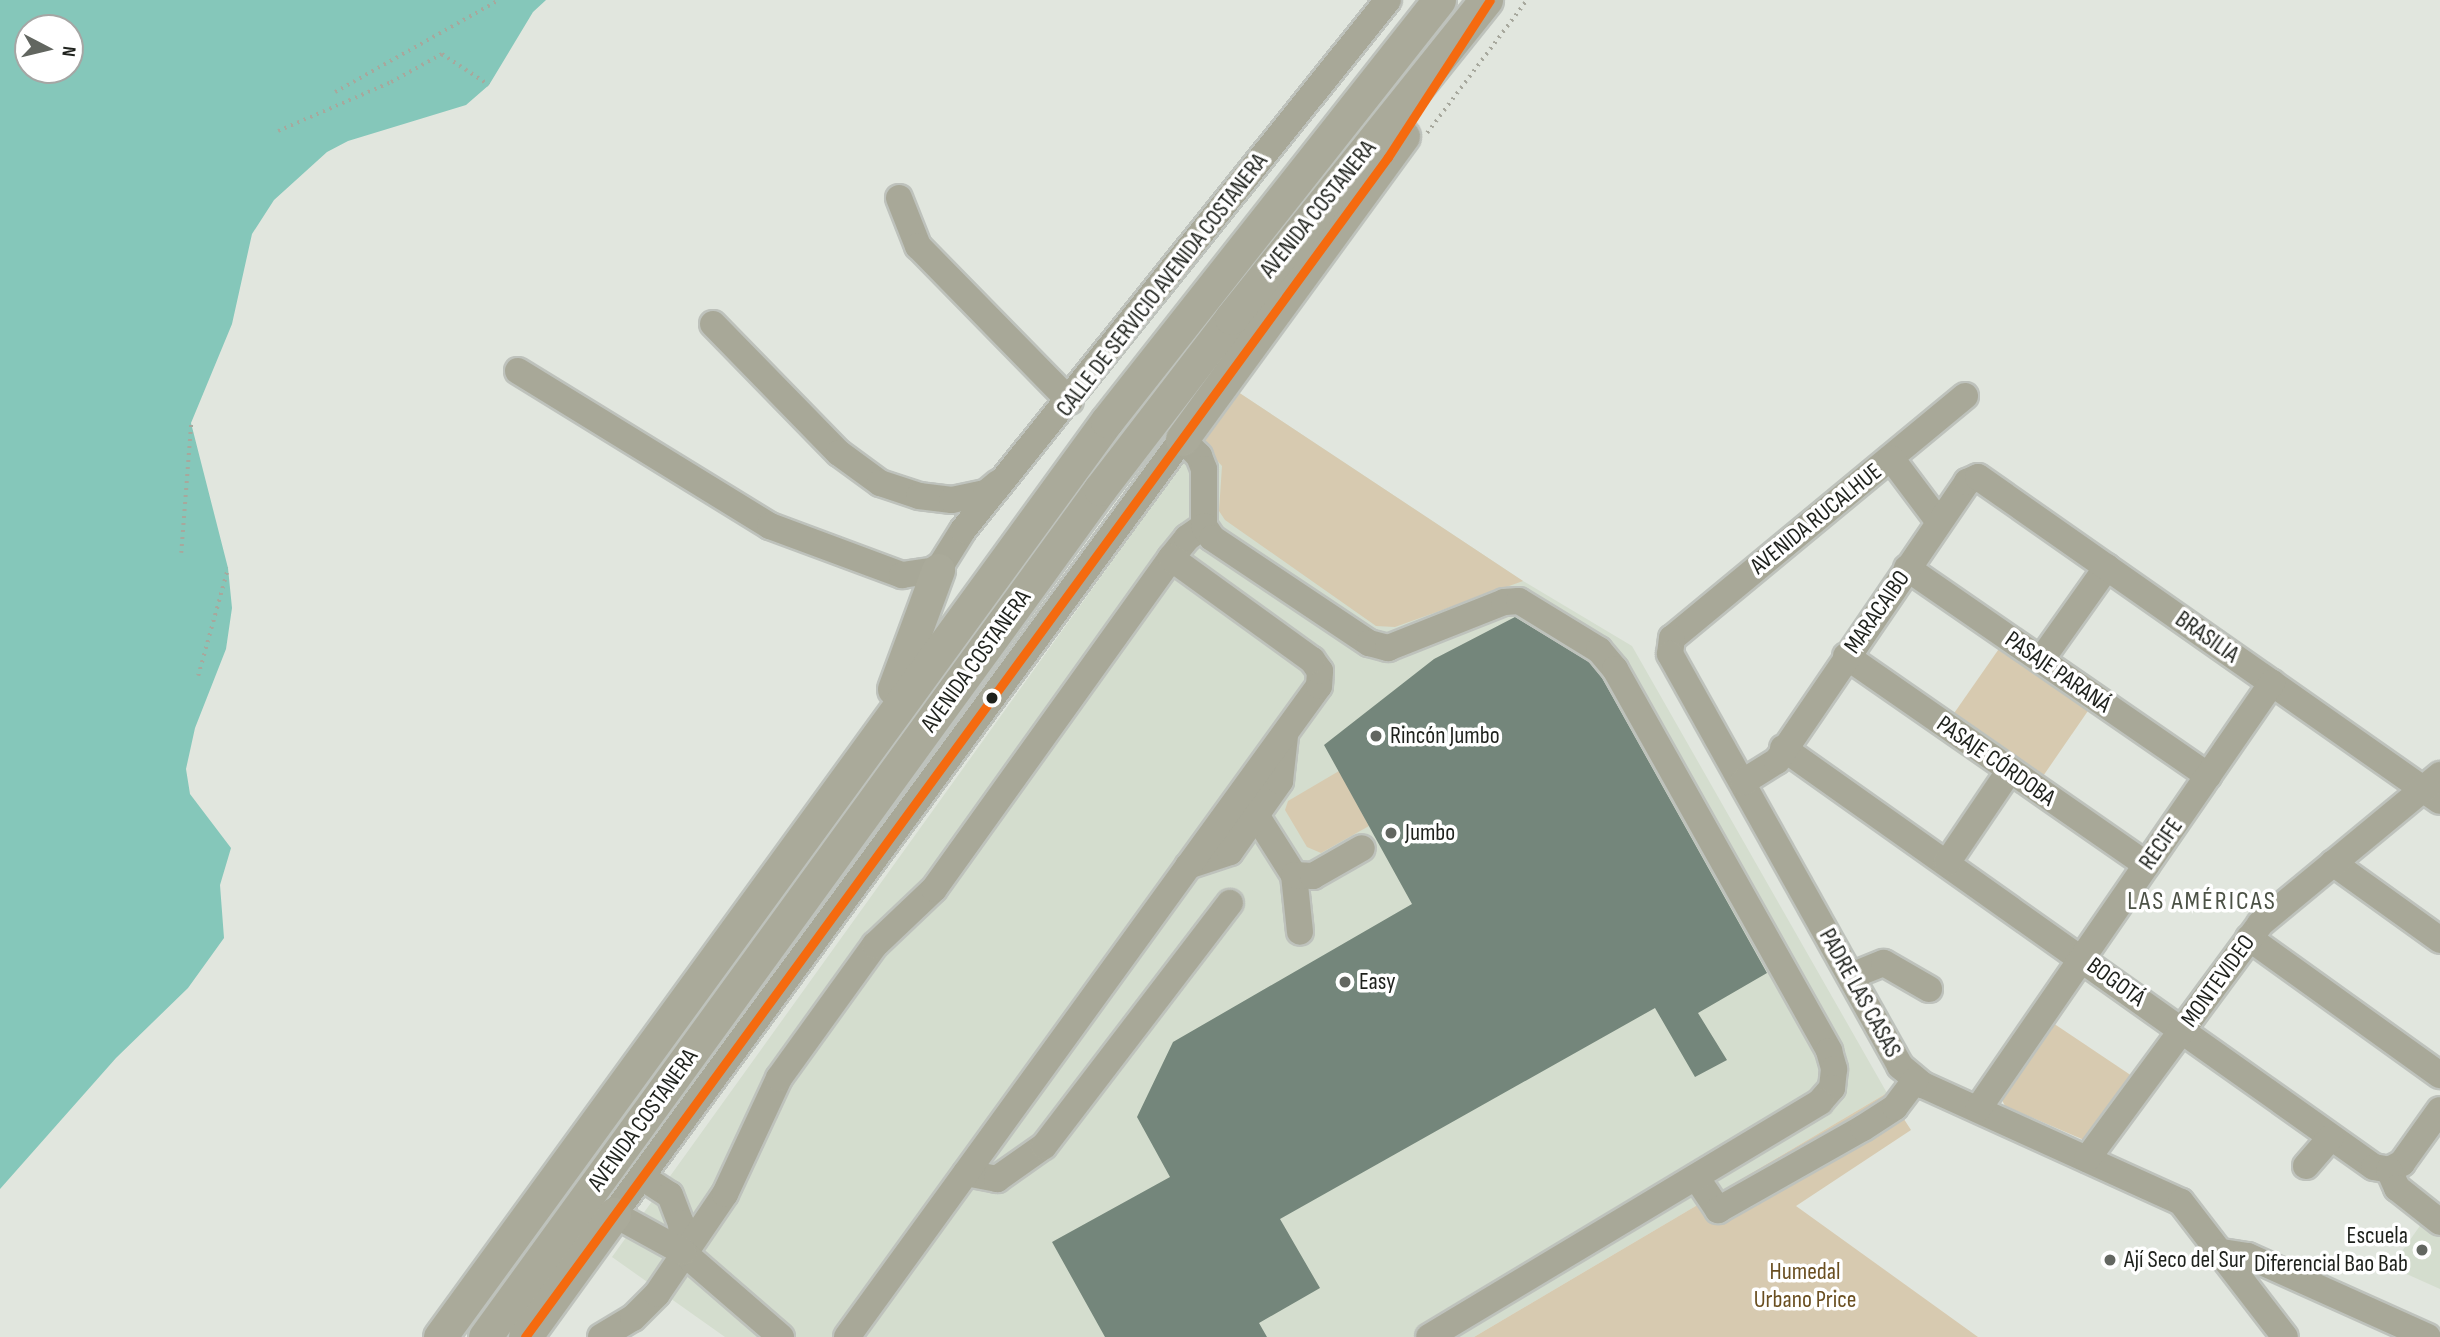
<!DOCTYPE html>
<html>
<head>
<meta charset="utf-8">
<style>
  body { margin:0 }
  #map { position:relative; width:2440px; height:1337px; overflow:hidden; background:#e1e6de; font-family:"Sofia Sans Condensed",sans-serif }
  div>[style] { position:absolute }
  .built>* { inset:0; background:#d4ddce }
  .green>* { inset:0; background:#d7cab0 }
  .water>* { inset:0; background:#85c7ba }
  .building>* { inset:0; background:#74867b }
  .path>* { height:3.5px; margin-top:-1.75px; transform-origin:0; background:repeating-linear-gradient(90deg,#a7a89d 0 2px,transparent 0 7px) }
  .roads { filter:drop-shadow(2px 0 #bec2bc) drop-shadow(-2px 0 #bec2bc) drop-shadow(0 2px #bec2bc) drop-shadow(0 -2px #bec2bc) }
  .minor>* { height:26px; margin:-13px; padding:0 13px; transform-origin:13px; border-radius:13px; background:#a8a898 }
  .major>* { height:33px; margin:-16.5px; padding:0 16.5px; transform-origin:16.5px; border-radius:16.5px; background:#aaaa9a }
  .bus-1>* { height:9px; margin:-4.5px; padding:0 4.5px; transform-origin:4.5px; border-radius:4.5px; background:#f56a0f }
  .dots>* { width:19px; height:19px; translate:-50% -50%; box-sizing:border-box; border:4px solid #fff; border-radius:50% }
  span { translate:-50% -50%; white-space:nowrap; text-align:center; line-height:1.15; -webkit-text-stroke:7px #fff; paint-order:stroke }
  .street-label { font-size:24px; color:#1e211c }
  .poi-label { font-size:24px; color:#1e211c }
  .left { translate:0 -50%; text-align:left }
  .right { translate:-100% -50%; text-align:right }
  .park-label { font-size:24px; color:#6a4f21 }
  .neighbourhood-label { font-size:26px; color:#4c5246; letter-spacing:2px }
  .north { position:absolute; left:14px; top:14px; width:70px; height:70px; box-sizing:border-box; background:#fff; border:2px solid #a5a6a4; border-radius:50%; rotate:97deg; font-size:19px; font-weight:700; line-height:28px; text-align:center; color:#1e211c }
  .north::after { content:''; display:block; margin:auto; width:24px; height:32px; background:#626660; clip-path:polygon(50% 0,100% 100%,50% 72%,0 100%) }
</style>
</head>
<body>
<div id="map">
  <div class="built">
    <div style="clip-path:polygon(1235px 390px,1523px 581px,1632px 646px,1887px 1093px,1474px 1337px,725px 1337px,612px 1257px)"></div>
    <div style="clip-path:polygon(2424px 1220px,2440px 1232px,2440px 1289px,2391px 1267px)"></div>
  </div>
  <div class="green">
    <div style="clip-path:polygon(1235px 390px,1523px 581px,1395px 627px,1376px 626px,1225px 520px,1219px 511px,1222px 466px,1199px 441px)"></div>
    <div style="clip-path:polygon(2003px 643px,2092px 705px,2039px 782px,1950px 719px)"></div>
    <div style="clip-path:polygon(1339px 771px,1369px 826px,1321px 853px,1307px 847px,1285px 810px,1288px 801px)"></div>
    <div style="clip-path:polygon(2050px 1021px,2132px 1076px,2084px 1140px,2005px 1106px,2000px 1096px)"></div>
    <div style="clip-path:polygon(1887px 1093px,1911px 1130px,1796px 1206px,1978px 1337px,1474px 1337px)"></div>
  </div>
  <div class="water">
    <div style="clip-path:polygon(evenodd,0 0,546px 0,533px 12px,489px 85px,466px 105px,348px 141px,327px 152px,274px 200px,252px 234px,232px 324px,191px 423px,228px 568px,232px 608px,226px 649px,195px 728px,186px 769px,190px 794px,231px 848px,220px 885px,224px 938px,188px 988px,116px 1058px,0 1189px,0 0,28px 28px,70px 28px,70px 70px,28px 70px,28px 28px)"></div>
  </div>
  <div class="building">
    <div style="clip-path:polygon(1515px 617px,1589px 662px,1602px 678px,1767px 973px,1698px 1013px,1727px 1060px,1695px 1077px,1655px 1008px,1280px 1219px,1320px 1288px,1259px 1323px,1267px 1337px,1105px 1337px,1052px 1242px,1170px 1177px,1137px 1117px,1173px 1042px,1412px 904px,1324px 745px,1434px 659px)"></div>
  </div>
  <div class="path">
    <div style="left:335px;top:92px;width:188px;rotate:-29.3deg"></div>
    <div style="left:278px;top:131px;width:123px;rotate:-23.4deg"></div>
    <div style="left:391px;top:82px;width:58px;rotate:-28.8deg"></div>
    <div style="left:442px;top:54px;width:56px;rotate:33.4deg"></div>
    <div style="left:1427px;top:133px;width:166px;rotate:-53.1deg"></div>
    <div style="left:181px;top:553px;width:130px;rotate:-85.6deg"></div>
    <div style="left:198px;top:676px;width:112px;rotate:-74.5deg"></div>
  </div>
  <div class="roads">
    <div class="minor">
      <div style="left:899px;top:198px;width:52px;rotate:68.4deg"></div>
      <div style="left:918px;top:246px;width:217px;rotate:45.6deg"></div>
      <div style="left:713px;top:324px;width:180px;rotate:45.7deg"></div>
      <div style="left:839px;top:453px;width:51px;rotate:36.2deg"></div>
      <div style="left:880px;top:483px;width:41px;rotate:18.4deg"></div>
      <div style="left:919px;top:496px;width:33px;rotate:7deg"></div>
      <div style="left:952px;top:500px;width:35px;rotate:-12deg"></div>
      <div style="left:986px;top:493px;width:16px;rotate:-40deg"></div>
      <div style="left:518px;top:371px;width:296px;rotate:31.6deg"></div>
      <div style="left:770px;top:526px;width:141px;rotate:20.4deg"></div>
      <div style="left:902px;top:575px;width:36px;rotate:-8deg"></div>
      <div style="left:938px;top:570px;width:47px;rotate:-58deg"></div>
      <div style="left:963px;top:530px;width:679px;rotate:-51.27deg"></div>
      <div style="left:1965px;top:396px;width:380px;rotate:140.4deg"></div>
      <div style="left:1672px;top:638px;width:16px;rotate:97deg"></div>
      <div style="left:1670px;top:654px;width:472px;rotate:60.8deg"></div>
      <div style="left:1900px;top:1066px;width:30px;rotate:40deg"></div>
      <div style="left:1923px;top:1085px;width:283px;rotate:24.4deg"></div>
      <div style="left:2181px;top:1202px;width:170px;rotate:52.4deg"></div>
      <div style="left:1891px;top:458px;width:80px;rotate:53.1deg"></div>
      <div style="left:1907px;top:568px;width:366px;rotate:34.6deg"></div>
      <div style="left:1846px;top:656px;width:366px;rotate:34.8deg"></div>
      <div style="left:2041px;top:660px;width:114px;rotate:-54.6deg"></div>
      <div style="left:1783px;top:748px;width:724px;rotate:35.34deg"></div>
      <div style="left:2374px;top:1167px;width:15px;rotate:11deg"></div>
      <div style="left:1743px;top:782px;width:40px;rotate:-32deg"></div>
      <div style="left:1777px;top:761px;width:338px;rotate:-55.7deg"></div>
      <div style="left:1967px;top:482px;width:12px;rotate:-24deg"></div>
      <div style="left:1978px;top:477px;width:564px;rotate:35.04deg"></div>
      <div style="left:1256px;top:815px;width:71px;rotate:57.7deg"></div>
      <div style="left:1294px;top:875px;width:57px;rotate:84deg"></div>
      <div style="left:1947px;top:863px;width:112px;rotate:-55.9deg"></div>
      <div style="left:2333px;top:863px;width:132px;rotate:35.7deg"></div>
      <div style="left:1188px;top:866px;width:44px;rotate:-18.4deg"></div>
      <div style="left:1230px;top:852px;width:87px;rotate:-54.8deg"></div>
      <div style="left:1280px;top:781px;width:45px;rotate:-83.7deg"></div>
      <div style="left:1294px;top:875px;width:19px;rotate:3deg"></div>
      <div style="left:1313px;top:876px;width:56px;rotate:-29.7deg"></div>
      <div style="left:2249px;top:938px;width:235px;rotate:35.7deg"></div>
      <div style="left:1851px;top:976px;width:35px;rotate:-22deg"></div>
      <div style="left:1884px;top:963px;width:52px;rotate:30deg"></div>
      <div style="left:1978px;top:1109px;width:518px;rotate:-55.39deg"></div>
      <div style="left:2087px;top:1159px;width:292px;rotate:-53.6deg"></div>
      <div style="left:2260px;top:924px;width:234px;rotate:-39.6deg"></div>
      <div style="left:2306px;top:1166px;width:38px;rotate:-49deg"></div>
      <div style="left:2389px;top:1170px;width:15px;rotate:-28deg"></div>
      <div style="left:2402px;top:1163px;width:65px;rotate:-54.4deg"></div>
      <div style="left:2389px;top:1170px;width:20px;rotate:66deg"></div>
      <div style="left:2397px;top:1188px;width:55px;rotate:38.3deg"></div>
      <div style="left:966px;top:1173px;width:32px;rotate:11deg"></div>
      <div style="left:997px;top:1179px;width:57px;rotate:-35.1deg"></div>
      <div style="left:1044px;top:1146px;width:306px;rotate:-52.6deg"></div>
      <div style="left:642px;top:1177px;width:33px;rotate:33deg"></div>
      <div style="left:670px;top:1195px;width:30px;rotate:69deg"></div>
      <div style="left:681px;top:1223px;width:29px;rotate:86deg"></div>
      <div style="left:1696px;top:1177px;width:40px;rotate:56deg"></div>
      <div style="left:1718px;top:1210px;width:167px;rotate:-29.5deg"></div>
      <div style="left:1863px;top:1128px;width:38px;rotate:-33deg"></div>
      <div style="left:1895px;top:1107px;width:34px;rotate:-53deg"></div>
      <div style="left:2222px;top:1252px;width:26px;rotate:9deg"></div>
      <div style="left:2248px;top:1256px;width:197px;rotate:24.2deg"></div>
      <div style="left:601px;top:1337px;width:37px;rotate:-31deg"></div>
      <div style="left:633px;top:1318px;width:34px;rotate:-45deg"></div>
      <div style="left:657px;top:1294px;width:121px;rotate:-55.8deg"></div>
      <div style="left:725px;top:1194px;width:128px;rotate:-65deg"></div>
      <div style="left:779px;top:1078px;width:164px;rotate:-54.2deg"></div>
      <div style="left:875px;top:945px;width:81px;rotate:-43.5deg"></div>
      <div style="left:934px;top:889px;width:407px;rotate:-54.4deg"></div>
      <div style="left:1171px;top:558px;width:26px;rotate:-51deg"></div>
      <div style="left:1187px;top:538px;width:21px;rotate:-35deg"></div>
      <div style="left:781px;top:1337px;width:130px;rotate:-139.1deg"></div>
      <div style="left:683px;top:1252px;width:79px;rotate:-151.2deg"></div>
      <div style="left:614px;top:1214px;width:961px;rotate:-53.76deg"></div>
      <div style="left:1182px;top:439px;width:24px;rotate:45deg"></div>
      <div style="left:1199px;top:456px;width:14px;rotate:69deg"></div>
      <div style="left:1204px;top:469px;width:57px;rotate:90deg"></div>
      <div style="left:1204px;top:526px;width:14px;rotate:56deg"></div>
      <div style="left:1212px;top:538px;width:189px;rotate:33.8deg"></div>
      <div style="left:1369px;top:643px;width:20px;rotate:15deg"></div>
      <div style="left:1388px;top:648px;width:125px;rotate:-21.6deg"></div>
      <div style="left:1504px;top:602px;width:15px;rotate:-4deg"></div>
      <div style="left:1519px;top:601px;width:94px;rotate:31.5deg"></div>
      <div style="left:1599px;top:650px;width:25px;rotate:50deg"></div>
      <div style="left:1615px;top:669px;width:438px;rotate:60.7deg"></div>
      <div style="left:1829px;top:1051px;width:19px;rotate:74deg"></div>
      <div style="left:1834px;top:1069px;width:19px;rotate:96deg"></div>
      <div style="left:1832px;top:1088px;width:18px;rotate:131deg"></div>
      <div style="left:1820px;top:1102px;width:456px;rotate:149deg"></div>
      <div style="left:847px;top:1337px;width:804px;rotate:-54.06deg"></div>
      <div style="left:1319px;top:686px;width:15px;rotate:-86deg"></div>
      <div style="left:1320px;top:671px;width:14px;rotate:-126deg"></div>
      <div style="left:1312px;top:660px;width:174px;rotate:-144.1deg"></div>
    </div>
    <div class="major">
      <div style="left:1182px;top:439px;width:375px;rotate:-53.9deg"></div>
      <div style="left:894px;top:689px;width:127px;rotate:-69.7deg"></div>
      <div style="left:440px;top:1337px;width:1133px;rotate:-53.94deg"></div>
      <div style="left:1107px;top:421px;width:536px;rotate:-51.74deg"></div>
      <div style="left:485px;top:1337px;width:1048px;rotate:-54.05deg"></div>
      <div style="left:1100px;top:489px;width:215px;rotate:-52.5deg"></div>
      <div style="left:1231px;top:318px;width:408px;rotate:-51.3deg"></div>
      <div style="left:525px;top:1337px;width:152px;rotate:-54.1deg"></div>
    </div>
  </div>
  <div class="bus-1">
    <div style="left:525px;top:1337px;width:1462px;rotate:-53.82deg"></div>
    <div style="left:1388px;top:157px;width:187px;rotate:-57deg"></div>
  </div>
  <div class="dots">
    <div style="left:992px;top:698px;background:#1e211c"></div>
    <div style="left:1376px;top:736px;background:#626660"></div>
    <div style="left:1391px;top:833px;background:#626660"></div>
    <div style="left:1345px;top:982px;background:#626660"></div>
    <div style="left:2422px;top:1250px;background:#626660"></div>
    <div style="left:2110px;top:1260px;background:#626660"></div>
  </div>
  <div class="street-label">
    <span style="left:1318px;top:209px;rotate:-51deg">AVENIDA COSTANERA</span>
    <span style="left:1162px;top:285px;rotate:-52deg">CALLE DE SERVICIO AVENIDA COSTANERA</span>
    <span style="left:1816px;top:519px;rotate:-39deg">AVENIDA RUCALHUE</span>
    <span style="left:1877px;top:612px;rotate:-55deg">MARACAIBO</span>
    <span style="left:2207px;top:637px;rotate:35deg">BRASILIA</span>
    <span style="left:976px;top:661px;rotate:-54deg">AVENIDA COSTANERA</span>
    <span style="left:2058px;top:672px;rotate:35deg">PASAJE PARANÁ</span>
    <span style="left:1996px;top:761px;rotate:35deg">PASAJE CÓRDOBA</span>
    <span style="left:2161px;top:844px;rotate:-55deg">RECIFE</span>
    <span style="left:2218px;top:981px;rotate:-54deg">MONTEVIDEO</span>
    <span style="left:2116px;top:982px;rotate:36deg">BOGOTÁ</span>
    <span style="left:1860px;top:993px;rotate:61deg">PADRE LAS CASAS</span>
    <span style="left:643px;top:1120px;rotate:-54deg">AVENIDA COSTANERA</span>
  </div>
  <div class="poi-label">
    <span class="left" style="left:1390px;top:736px">Rincón Jumbo</span>
    <span class="left" style="left:1405px;top:833px">Jumbo</span>
    <span class="left" style="left:1359px;top:982px">Easy</span>
    <span class="right" style="left:2408px;top:1250px">Escuela<br>Diferencial Bao Bab</span>
    <span class="left" style="left:2124px;top:1260px">Ají Seco del Sur</span>
  </div>
  <div class="park-label">
    <span style="left:1805px;top:1286px">Humedal<br>Urbano Price</span>
  </div>
  <div class="neighbourhood-label">
    <span style="left:2202px;top:902px">LAS AMÉRICAS</span>
  </div>
  <div class="north">N</div>
</div>
</body>
</html>
